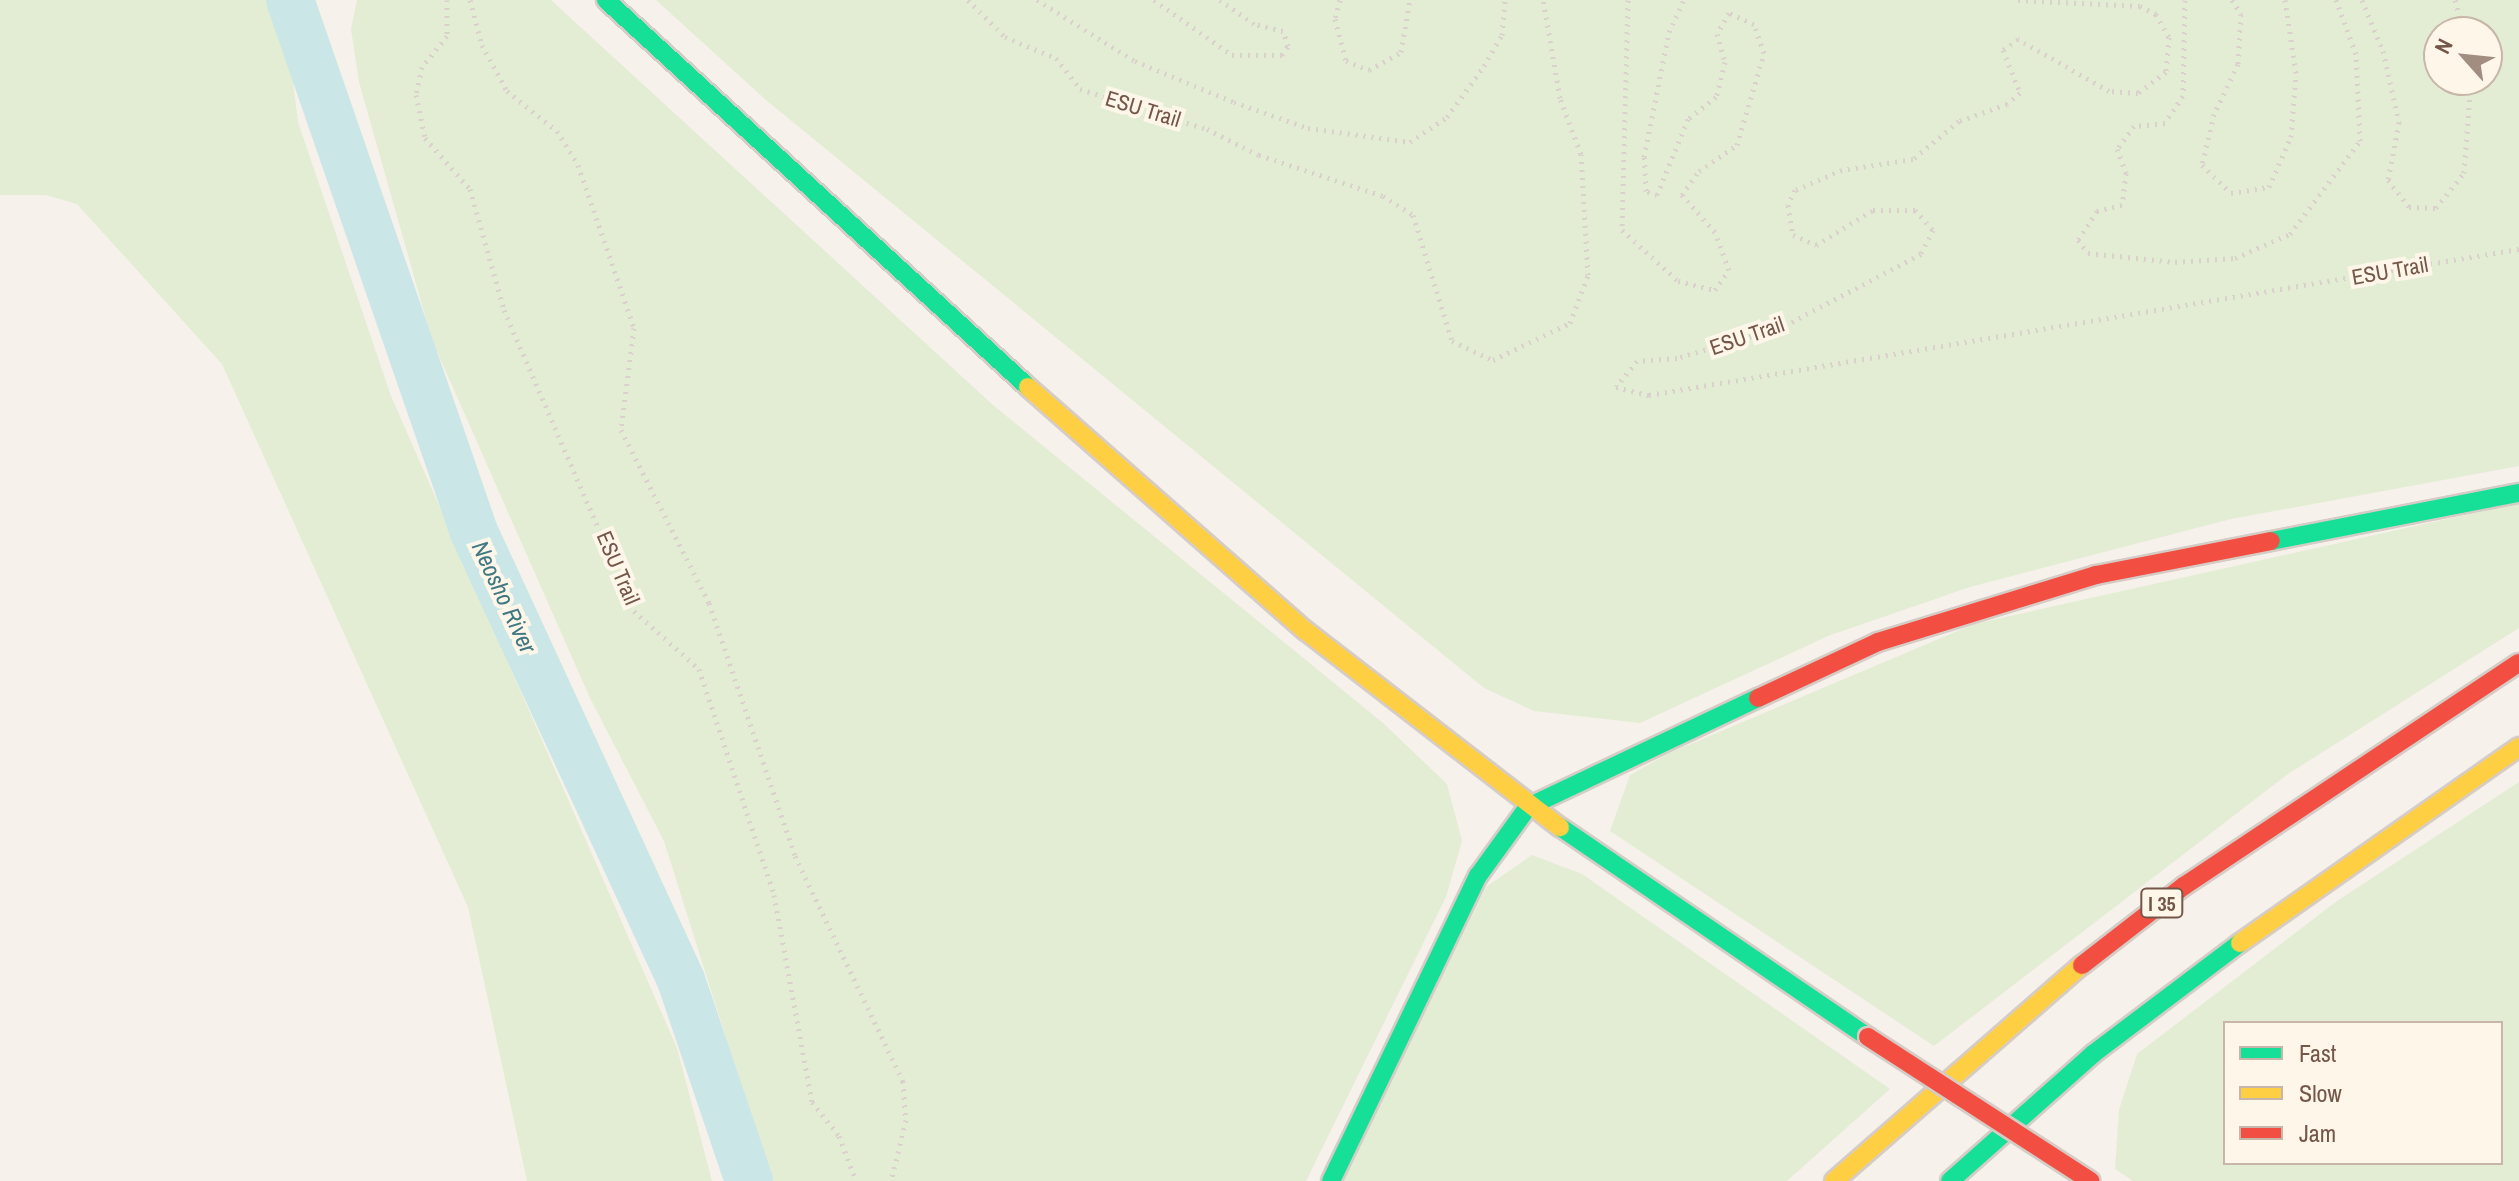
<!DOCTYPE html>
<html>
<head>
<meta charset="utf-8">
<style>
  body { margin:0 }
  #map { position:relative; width:2519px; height:1181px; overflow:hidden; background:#f6f1ea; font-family:"Archivo Narrow",sans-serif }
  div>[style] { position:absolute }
  .green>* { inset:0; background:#e3edd4 }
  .river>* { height:48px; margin:-24px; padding:0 24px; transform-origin:24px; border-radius:24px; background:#cbe6e7 }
  .path>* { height:5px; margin-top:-2.5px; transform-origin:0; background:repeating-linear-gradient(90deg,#dad1cd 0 2px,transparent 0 8px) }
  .roads { filter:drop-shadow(2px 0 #d6ccc6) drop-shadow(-2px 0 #d6ccc6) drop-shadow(0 2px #d6ccc6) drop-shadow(0 -2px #d6ccc6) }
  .fast>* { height:18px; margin:-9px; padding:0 9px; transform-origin:9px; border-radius:9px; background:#16e098 }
  .slow>* { height:18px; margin:-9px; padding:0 9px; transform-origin:9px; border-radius:9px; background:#ffcf43 }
  .jam>* { height:18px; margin:-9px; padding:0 9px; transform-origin:9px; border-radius:9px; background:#f24e42 }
  .bridges { filter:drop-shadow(2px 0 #d6ccc6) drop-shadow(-2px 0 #d6ccc6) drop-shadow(0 2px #d6ccc6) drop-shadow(0 -2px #d6ccc6) }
  .jam-bridge>* { height:18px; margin:-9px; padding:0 9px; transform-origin:9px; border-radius:9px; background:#f24e42 }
  span { translate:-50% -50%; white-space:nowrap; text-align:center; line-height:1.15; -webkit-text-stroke:8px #fff6ea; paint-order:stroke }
  .shield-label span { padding:2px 6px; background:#fff6ea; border:2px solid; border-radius:6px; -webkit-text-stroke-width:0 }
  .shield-label { font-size:20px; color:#755749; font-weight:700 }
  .street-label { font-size:22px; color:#755749 }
  .water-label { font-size:24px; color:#407981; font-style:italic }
  .legend { position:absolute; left:2223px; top:1021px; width:280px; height:144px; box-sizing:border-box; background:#fff6ea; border:2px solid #c8b6aa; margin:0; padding:10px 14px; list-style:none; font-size:24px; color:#755749 }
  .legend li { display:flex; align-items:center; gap:16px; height:40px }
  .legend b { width:40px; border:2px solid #c8b6aa }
  .north { position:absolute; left:2423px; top:16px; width:80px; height:80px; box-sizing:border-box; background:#fff6ea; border:2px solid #c8b6aa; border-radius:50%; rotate:297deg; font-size:22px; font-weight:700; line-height:32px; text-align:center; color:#755749 }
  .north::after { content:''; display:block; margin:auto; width:28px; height:36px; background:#a28d81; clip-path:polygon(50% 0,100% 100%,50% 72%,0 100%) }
</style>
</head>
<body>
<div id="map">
  <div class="green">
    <div style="clip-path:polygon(0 0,283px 0,298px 122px,391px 396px,677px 1048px,712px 1181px,527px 1181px,468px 907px,222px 364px,77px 204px,46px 195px,0 195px)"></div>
    <div style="clip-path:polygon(357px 0,551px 0,993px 405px,1383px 723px,1447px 784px,1462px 841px,1446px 897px,1306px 1181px,771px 1181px,664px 841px,590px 698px,432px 340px,359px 82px,351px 29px)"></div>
    <div style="clip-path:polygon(evenodd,656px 0,2519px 0,2519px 466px,2231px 519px,1970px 587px,1828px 636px,1640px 723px,1534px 711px,1484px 688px,766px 100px,656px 0,2439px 32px,2487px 32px,2487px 80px,2439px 80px,2439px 32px)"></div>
    <div style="clip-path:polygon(2519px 503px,2519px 628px,2288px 774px,1934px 1046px,1610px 831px,1630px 775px,1667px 754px,1974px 624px)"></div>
    <div style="clip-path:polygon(evenodd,2519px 782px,2519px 1181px,2133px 1181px,2115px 1169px,2119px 1110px,2137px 1054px,2337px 901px,2519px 782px,2225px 1023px,2501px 1023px,2501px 1163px,2225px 1163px,2225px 1023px)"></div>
    <div style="clip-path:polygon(1532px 855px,1582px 874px,1890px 1089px,1787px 1181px,1342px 1181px,1486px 887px)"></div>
  </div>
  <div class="river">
    <div style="left:290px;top:0;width:563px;rotate:70.92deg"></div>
    <div style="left:474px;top:532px;width:494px;rotate:65.2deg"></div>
    <div style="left:681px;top:980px;width:212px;rotate:71.3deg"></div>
  </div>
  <div class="path">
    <div style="left:447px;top:0;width:36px;rotate:90deg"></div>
    <div style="left:447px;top:36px;width:40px;rotate:129deg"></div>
    <div style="left:422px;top:67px;width:29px;rotate:102deg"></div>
    <div style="left:416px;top:95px;width:44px;rotate:78.2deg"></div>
    <div style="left:425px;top:138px;width:68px;rotate:48.6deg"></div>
    <div style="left:470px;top:189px;width:126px;rotate:74.3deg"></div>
    <div style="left:504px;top:310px;width:328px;rotate:66.6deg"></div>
    <div style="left:634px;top:611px;width:87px;rotate:41.7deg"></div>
    <div style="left:699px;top:669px;width:238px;rotate:71.6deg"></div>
    <div style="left:774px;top:895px;width:210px;rotate:79.6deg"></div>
    <div style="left:812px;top:1102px;width:43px;rotate:51.5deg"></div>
    <div style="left:839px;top:1136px;width:48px;rotate:69.3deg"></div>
    <div style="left:470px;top:0;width:47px;rotate:75.1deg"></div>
    <div style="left:482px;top:45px;width:52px;rotate:61.5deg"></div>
    <div style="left:507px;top:91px;width:64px;rotate:38.7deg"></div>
    <div style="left:557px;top:131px;width:40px;rotate:58deg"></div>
    <div style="left:578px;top:165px;width:172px;rotate:71deg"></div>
    <div style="left:634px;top:328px;width:103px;rotate:97.3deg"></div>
    <div style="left:621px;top:430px;width:194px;rotate:63deg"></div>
    <div style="left:709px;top:603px;width:267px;rotate:71.2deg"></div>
    <div style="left:795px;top:856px;width:250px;rotate:64.4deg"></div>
    <div style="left:903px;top:1081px;width:39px;rotate:86deg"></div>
    <div style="left:906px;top:1120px;width:63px;rotate:103.8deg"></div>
    <div style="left:968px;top:0;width:52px;rotate:45deg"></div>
    <div style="left:1005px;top:37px;width:55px;rotate:22.4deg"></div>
    <div style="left:1056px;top:58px;width:39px;rotate:52deg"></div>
    <div style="left:1080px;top:89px;width:133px;rotate:17.5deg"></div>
    <div style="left:1207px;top:129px;width:58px;rotate:26.6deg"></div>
    <div style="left:1259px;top:155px;width:131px;rotate:18.3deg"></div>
    <div style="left:1383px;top:196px;width:36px;rotate:32deg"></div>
    <div style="left:1413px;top:215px;width:132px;rotate:72.8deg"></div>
    <div style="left:1452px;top:341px;width:45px;rotate:24.9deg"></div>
    <div style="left:1493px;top:360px;width:85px;rotate:-25.7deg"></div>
    <div style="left:1570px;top:323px;width:51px;rotate:-69.4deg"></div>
    <div style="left:1588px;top:275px;width:121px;rotate:-93.3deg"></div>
    <div style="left:1581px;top:154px;width:60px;rotate:-110.6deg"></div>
    <div style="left:1560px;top:98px;width:99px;rotate:-99.8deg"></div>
    <div style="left:1037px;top:0;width:115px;rotate:31.9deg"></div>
    <div style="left:1135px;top:61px;width:107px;rotate:22.5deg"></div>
    <div style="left:1234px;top:102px;width:78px;rotate:19.4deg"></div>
    <div style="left:1308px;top:128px;width:103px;rotate:7.8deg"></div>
    <div style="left:1410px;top:142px;width:45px;rotate:-34deg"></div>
    <div style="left:1447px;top:117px;width:63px;rotate:-54deg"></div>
    <div style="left:1484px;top:66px;width:36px;rotate:-60deg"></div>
    <div style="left:1502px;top:35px;width:35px;rotate:-85deg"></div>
    <div style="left:1154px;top:0;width:95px;rotate:35.2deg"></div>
    <div style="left:1232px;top:55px;width:50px"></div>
    <div style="left:1282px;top:55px;width:11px;rotate:-56deg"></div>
    <div style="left:1288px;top:46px;width:16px;rotate:-108deg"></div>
    <div style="left:1283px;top:31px;width:30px;rotate:-166deg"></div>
    <div style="left:1254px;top:24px;width:42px;rotate:-144.8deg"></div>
    <div style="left:1340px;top:0;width:20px;rotate:105deg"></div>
    <div style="left:1335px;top:19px;width:43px;rotate:75.3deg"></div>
    <div style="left:1346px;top:61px;width:25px;rotate:21deg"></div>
    <div style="left:1369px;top:70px;width:37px;rotate:-29deg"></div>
    <div style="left:1401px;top:52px;width:53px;rotate:-80.2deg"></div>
    <div style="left:1628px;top:0;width:230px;rotate:91.5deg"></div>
    <div style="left:1622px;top:230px;width:76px;rotate:42.3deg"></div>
    <div style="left:1678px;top:281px;width:38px;rotate:14deg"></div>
    <div style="left:1715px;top:290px;width:24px;rotate:-55deg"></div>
    <div style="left:1729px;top:270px;width:40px;rotate:-110.2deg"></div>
    <div style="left:1715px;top:232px;width:50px;rotate:-131.7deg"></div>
    <div style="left:1682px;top:195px;width:29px;rotate:-55deg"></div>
    <div style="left:1699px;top:171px;width:46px;rotate:-34.4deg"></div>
    <div style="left:1737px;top:145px;width:96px;rotate:-73.6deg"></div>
    <div style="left:1764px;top:53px;width:31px;rotate:-109deg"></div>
    <div style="left:1754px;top:24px;width:27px;rotate:-156deg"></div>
    <div style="left:1729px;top:13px;width:24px;rotate:120deg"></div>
    <div style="left:1717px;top:34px;width:29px;rotate:74deg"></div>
    <div style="left:1725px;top:62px;width:36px;rotate:104deg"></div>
    <div style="left:1716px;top:97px;width:36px;rotate:142deg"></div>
    <div style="left:1688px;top:119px;width:82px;rotate:112.2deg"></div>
    <div style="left:1657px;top:195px;width:12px;rotate:-160deg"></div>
    <div style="left:1646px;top:191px;width:34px;rotate:-93deg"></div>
    <div style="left:1644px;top:157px;width:127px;rotate:-78.7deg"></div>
    <div style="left:1669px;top:32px;width:35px;rotate:-65deg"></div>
    <div style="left:2018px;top:0;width:122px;rotate:2.8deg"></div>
    <div style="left:2140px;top:6px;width:18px;rotate:27deg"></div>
    <div style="left:2156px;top:14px;width:26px;rotate:61deg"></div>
    <div style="left:2169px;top:37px;width:35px;rotate:95deg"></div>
    <div style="left:2166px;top:72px;width:35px;rotate:143deg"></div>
    <div style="left:2138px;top:93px;width:29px;rotate:-176deg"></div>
    <div style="left:2109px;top:91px;width:105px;rotate:-150.3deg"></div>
    <div style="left:2018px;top:39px;width:19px;rotate:144deg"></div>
    <div style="left:2003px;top:50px;width:46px;rotate:68.4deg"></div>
    <div style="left:2020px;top:93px;width:17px;rotate:140deg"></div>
    <div style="left:2007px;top:104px;width:51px;rotate:160.5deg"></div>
    <div style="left:1959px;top:121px;width:60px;rotate:140.4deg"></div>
    <div style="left:1913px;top:159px;width:72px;rotate:171.2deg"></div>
    <div style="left:1842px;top:170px;width:51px;rotate:156.9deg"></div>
    <div style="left:1795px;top:190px;width:17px;rotate:115deg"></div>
    <div style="left:1788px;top:205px;width:30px;rotate:81deg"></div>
    <div style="left:1793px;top:235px;width:25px;rotate:23deg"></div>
    <div style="left:1816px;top:245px;width:67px;rotate:-31.6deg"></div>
    <div style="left:1873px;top:210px;width:42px"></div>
    <div style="left:1915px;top:210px;width:27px;rotate:48deg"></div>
    <div style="left:1933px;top:230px;width:27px;rotate:117deg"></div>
    <div style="left:1921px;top:254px;width:157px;rotate:152.3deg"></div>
    <div style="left:1782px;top:327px;width:109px;rotate:163.6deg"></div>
    <div style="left:1677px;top:358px;width:40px;rotate:175.7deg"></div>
    <div style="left:1637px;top:361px;width:33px;rotate:129deg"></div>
    <div style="left:1616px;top:387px;width:34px;rotate:14deg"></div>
    <div style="left:1649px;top:395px;width:882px;rotate:-9.53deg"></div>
    <div style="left:2185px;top:0;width:96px;rotate:91.2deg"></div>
    <div style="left:2183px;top:96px;width:32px;rotate:124deg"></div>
    <div style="left:2165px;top:123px;width:31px;rotate:174deg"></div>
    <div style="left:2134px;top:126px;width:29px;rotate:126deg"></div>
    <div style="left:2117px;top:149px;width:26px;rotate:69deg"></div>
    <div style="left:2126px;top:173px;width:32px;rotate:97deg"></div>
    <div style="left:2122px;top:205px;width:26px;rotate:167deg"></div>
    <div style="left:2097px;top:211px;width:35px;rotate:123deg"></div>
    <div style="left:2078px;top:240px;width:16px;rotate:52deg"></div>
    <div style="left:2088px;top:253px;width:87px;rotate:5.9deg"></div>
    <div style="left:2175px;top:262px;width:60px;rotate:-3.8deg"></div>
    <div style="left:2235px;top:258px;width:60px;rotate:-23.6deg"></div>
    <div style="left:2290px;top:234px;width:116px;rotate:-53deg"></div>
    <div style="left:2360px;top:141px;width:87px;rotate:-92.6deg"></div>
    <div style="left:2356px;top:54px;width:58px;rotate:-110.3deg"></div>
    <div style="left:2232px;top:0;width:17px;rotate:57deg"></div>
    <div style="left:2241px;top:14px;width:50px;rotate:93.4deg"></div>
    <div style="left:2238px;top:64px;width:55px;rotate:115.6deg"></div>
    <div style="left:2214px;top:114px;width:52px;rotate:103.2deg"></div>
    <div style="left:2202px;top:165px;width:40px;rotate:44deg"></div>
    <div style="left:2231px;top:193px;width:38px;rotate:-9deg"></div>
    <div style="left:2269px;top:187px;width:55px;rotate:-66.3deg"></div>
    <div style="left:2291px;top:137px;width:64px;rotate:-85.5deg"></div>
    <div style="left:2296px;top:73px;width:74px;rotate:-98.6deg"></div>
    <div style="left:2362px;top:0;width:55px;rotate:67.6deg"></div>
    <div style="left:2383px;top:51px;width:73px;rotate:77.3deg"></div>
    <div style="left:2399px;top:122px;width:59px;rotate:100.7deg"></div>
    <div style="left:2388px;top:180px;width:34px;rotate:52deg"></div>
    <div style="left:2409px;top:207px;width:27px;rotate:2deg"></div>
    <div style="left:2436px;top:208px;width:45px;rotate:-51.3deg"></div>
    <div style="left:2464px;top:173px;width:93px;rotate:-85.7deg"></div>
    <div style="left:2455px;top:0;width:33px;rotate:74deg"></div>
  </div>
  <div class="roads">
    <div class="fast">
      <div style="left:606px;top:0;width:573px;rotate:42.52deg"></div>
      <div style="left:2271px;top:541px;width:253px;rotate:-11deg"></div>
      <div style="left:1560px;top:827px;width:373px;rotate:34.3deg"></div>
      <div style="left:1331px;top:1181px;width:339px;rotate:-64.3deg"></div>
      <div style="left:1478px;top:876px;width:85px;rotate:-54.1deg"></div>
      <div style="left:1528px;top:807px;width:255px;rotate:-25.4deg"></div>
      <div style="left:1950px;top:1181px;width:191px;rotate:-41.6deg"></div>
      <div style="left:2093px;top:1054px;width:184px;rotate:-37.1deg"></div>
    </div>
    <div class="slow">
      <div style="left:1028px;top:387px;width:370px;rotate:41.3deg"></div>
      <div style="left:1306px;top:631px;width:321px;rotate:37.7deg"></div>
      <div style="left:2240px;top:943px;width:341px;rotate:-35.1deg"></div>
      <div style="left:1834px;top:1181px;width:329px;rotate:-41.1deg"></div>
    </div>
    <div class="jam">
      <div style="left:1758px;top:698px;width:132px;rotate:-25deg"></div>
      <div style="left:1878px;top:642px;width:228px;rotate:-17.1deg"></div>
      <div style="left:2096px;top:575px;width:178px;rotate:-11deg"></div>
      <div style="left:2082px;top:965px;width:129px;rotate:-37.8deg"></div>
      <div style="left:2184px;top:886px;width:402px;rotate:-33.7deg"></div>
    </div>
  </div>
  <div class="bridges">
    <div class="jam-bridge">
      <div style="left:1868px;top:1037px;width:265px;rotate:32.9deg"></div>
    </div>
  </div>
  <div class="shield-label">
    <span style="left:2162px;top:903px">I 35</span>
  </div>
  <div class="street-label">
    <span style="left:1143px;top:109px;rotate:17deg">ESU Trail</span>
    <span style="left:2390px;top:271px;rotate:-10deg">ESU Trail</span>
    <span style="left:1747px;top:336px;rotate:-19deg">ESU Trail</span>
    <span style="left:618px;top:568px;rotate:67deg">ESU Trail</span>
  </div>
  <div class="water-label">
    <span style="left:504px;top:597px;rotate:65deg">Neosho River</span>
  </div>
  <ul class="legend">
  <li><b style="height:10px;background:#16e098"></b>Fast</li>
  <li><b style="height:10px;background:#ffcf43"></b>Slow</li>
  <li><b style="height:10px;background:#f24e42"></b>Jam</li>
  </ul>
  <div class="north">N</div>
</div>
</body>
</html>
